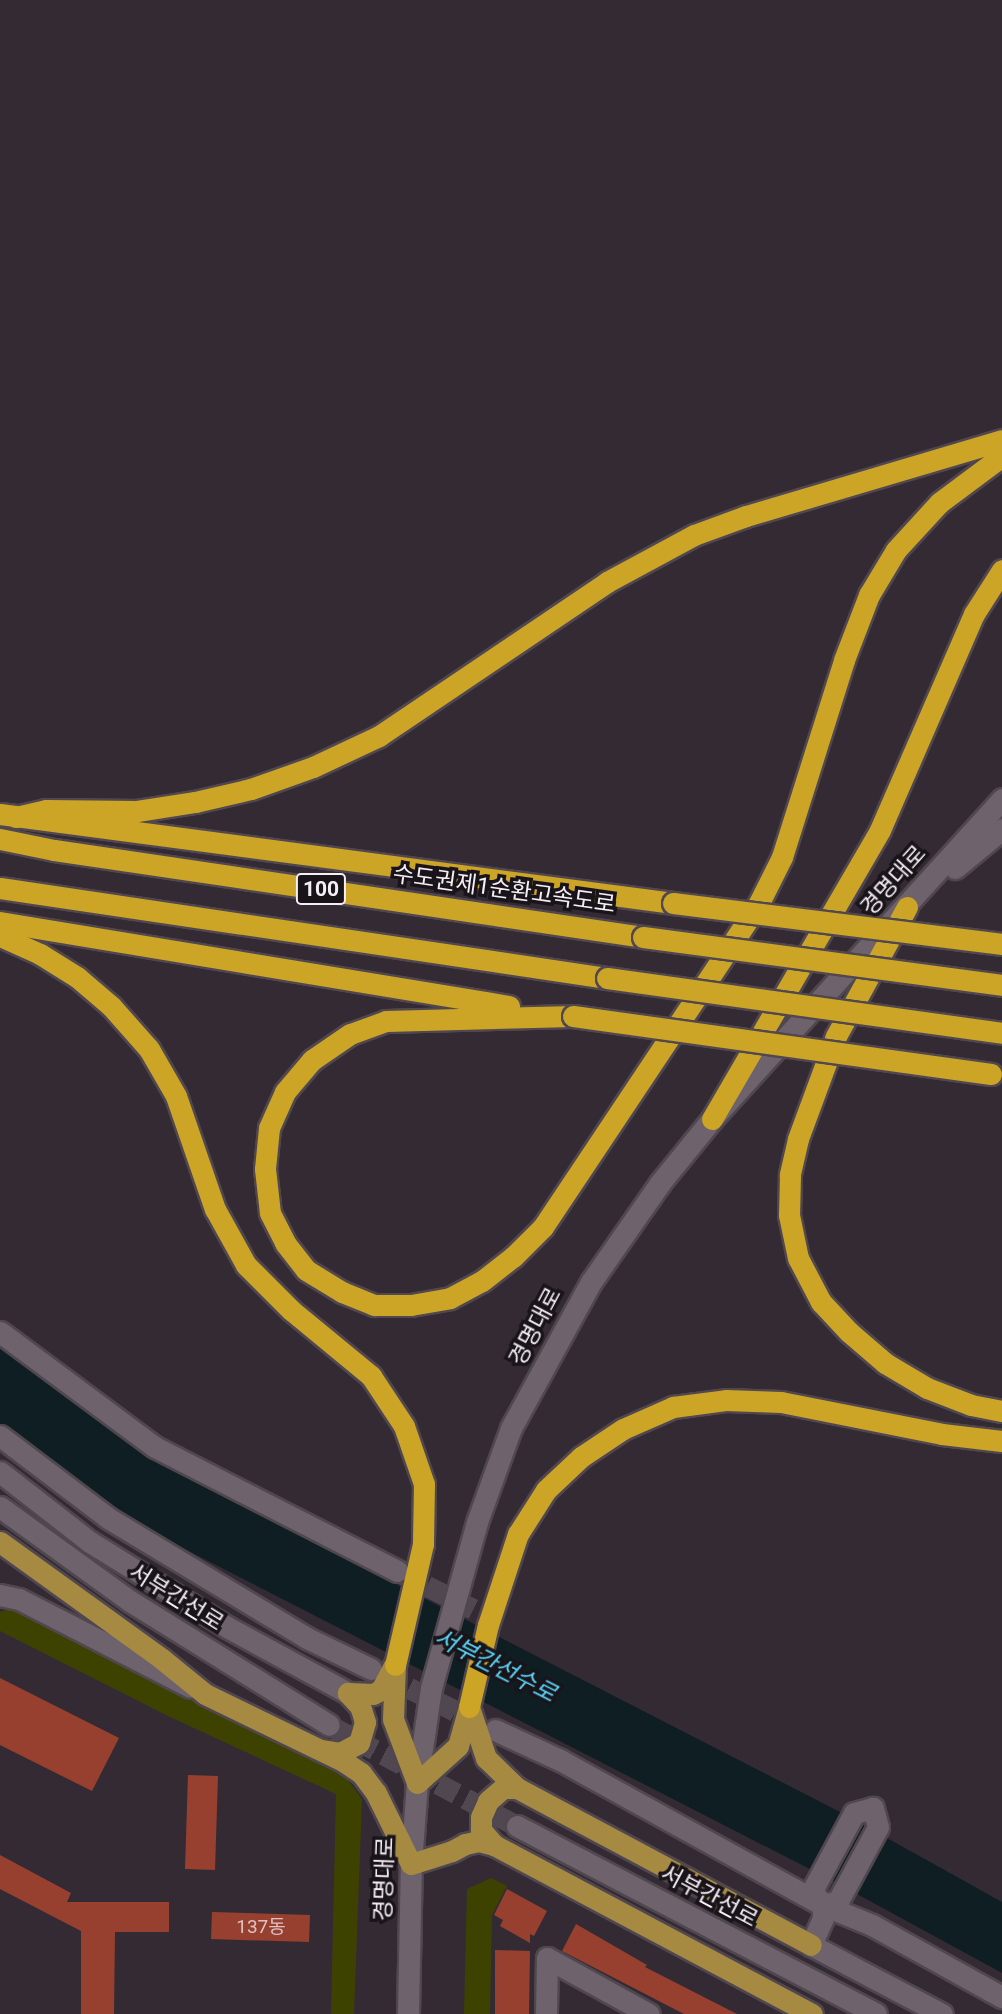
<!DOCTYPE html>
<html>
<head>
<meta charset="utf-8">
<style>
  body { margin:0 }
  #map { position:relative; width:1002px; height:2014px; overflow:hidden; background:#342a34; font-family:Roboto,"Noto Sans KR",sans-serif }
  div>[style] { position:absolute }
  .green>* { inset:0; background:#3e4200 }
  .water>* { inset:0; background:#0e1e23 }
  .building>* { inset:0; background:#97402f }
  .minor-tunnel>* { height:21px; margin-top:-10.5px; transform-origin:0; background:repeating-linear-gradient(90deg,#514751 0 21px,transparent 0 31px) }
  .roads { filter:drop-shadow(2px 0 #50474f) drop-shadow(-2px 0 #50474f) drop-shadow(0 2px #50474f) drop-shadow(0 -2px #50474f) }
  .minor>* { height:21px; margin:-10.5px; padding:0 10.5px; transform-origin:10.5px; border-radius:10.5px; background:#6e626d }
  .major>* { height:21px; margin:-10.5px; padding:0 10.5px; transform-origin:10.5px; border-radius:10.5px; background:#a68a42 }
  .highway>* { height:21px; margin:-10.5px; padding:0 10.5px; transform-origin:10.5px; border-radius:10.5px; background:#cca526 }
  .bridges { filter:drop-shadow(2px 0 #50474f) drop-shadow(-2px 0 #50474f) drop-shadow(0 2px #50474f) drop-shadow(0 -2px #50474f) }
  .highway-bridge>* { height:21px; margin:-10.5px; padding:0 10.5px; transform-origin:10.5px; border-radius:10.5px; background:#cca526 }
  span { translate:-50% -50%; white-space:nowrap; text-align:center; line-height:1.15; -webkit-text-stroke:7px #191419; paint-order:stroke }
  .number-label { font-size:19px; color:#dec2c3 }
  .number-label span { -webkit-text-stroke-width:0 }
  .shield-label span { padding:2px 5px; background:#191419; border:2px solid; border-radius:5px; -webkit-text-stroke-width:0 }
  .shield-label { font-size:21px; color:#f5eef4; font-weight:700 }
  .street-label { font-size:23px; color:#f5eef4 }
  .water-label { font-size:24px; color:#57d4f7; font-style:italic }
</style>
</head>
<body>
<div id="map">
  <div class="green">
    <div style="clip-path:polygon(14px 1607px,308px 1756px,347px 1779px,362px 1799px,354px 2014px,331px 2014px,336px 1794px,168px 1716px,0 1631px,0 1612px)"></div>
    <div style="clip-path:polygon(491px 1878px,507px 1886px,492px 1915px,490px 2014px,464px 2014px,467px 1889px)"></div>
  </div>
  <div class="water">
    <div style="clip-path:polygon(0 1346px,140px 1448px,184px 1475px,842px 1813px,1002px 1902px,1002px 1973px,835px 1882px,177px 1545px,111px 1508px,0 1426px)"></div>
  </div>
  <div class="building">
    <div style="clip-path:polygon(0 1678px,119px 1738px,92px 1791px,0 1745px)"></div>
    <div style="clip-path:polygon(188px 1775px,218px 1776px,215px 1870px,185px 1869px)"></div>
    <div style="clip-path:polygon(0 1855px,71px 1893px,67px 1902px,169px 1902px,169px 1932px,115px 1932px,114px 2014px,81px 2014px,81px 1931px,0 1889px)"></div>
    <div style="clip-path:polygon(507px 1889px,547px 1911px,534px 1936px,530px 1934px,530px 1943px,500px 1926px,503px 1920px,494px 1915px)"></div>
    <div style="clip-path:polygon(212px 1912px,310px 1915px,309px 1942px,211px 1939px)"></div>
    <div style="clip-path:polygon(576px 1924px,647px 1965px,645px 1967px,737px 2014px,684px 2014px,562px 1951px)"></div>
    <div style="clip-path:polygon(495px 1950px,530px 1951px,529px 2014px,495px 2014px)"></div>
  </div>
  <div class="minor-tunnel">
    <div style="left:399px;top:1572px;width:124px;rotate:26.4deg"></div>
    <div style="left:381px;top:1674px;width:110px;rotate:26.3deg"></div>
    <div style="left:329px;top:1725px;width:213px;rotate:28.2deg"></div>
  </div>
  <div class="roads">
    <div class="minor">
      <div style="left:955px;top:868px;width:61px;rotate:-39.7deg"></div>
      <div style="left:0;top:1332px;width:193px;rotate:36.6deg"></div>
      <div style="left:155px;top:1447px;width:272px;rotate:27.1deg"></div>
      <div style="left:0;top:1436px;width:136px;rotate:37.2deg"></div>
      <div style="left:108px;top:1518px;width:232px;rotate:31.1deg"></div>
      <div style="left:307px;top:1638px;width:71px;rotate:25.8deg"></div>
      <div style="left:0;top:1472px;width:114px;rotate:37.9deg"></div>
      <div style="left:90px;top:1542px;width:161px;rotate:31.8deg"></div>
      <div style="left:227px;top:1627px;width:138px;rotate:28.6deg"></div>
      <div style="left:0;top:1507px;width:160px;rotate:35.9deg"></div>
      <div style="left:130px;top:1601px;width:234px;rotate:31.9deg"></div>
      <div style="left:0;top:1595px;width:19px;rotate:12deg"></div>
      <div style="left:19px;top:1599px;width:192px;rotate:27.2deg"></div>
      <div style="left:495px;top:1730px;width:72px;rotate:24.8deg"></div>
      <div style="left:560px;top:1760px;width:300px;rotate:28.9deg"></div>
      <div style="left:823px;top:1905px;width:53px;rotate:22.2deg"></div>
      <div style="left:872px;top:1925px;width:149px;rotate:29deg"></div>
      <div style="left:517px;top:1826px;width:405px;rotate:27.6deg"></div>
      <div style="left:823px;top:1905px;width:16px;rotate:-15deg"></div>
      <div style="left:838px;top:1901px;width:84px;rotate:-61.6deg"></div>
      <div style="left:878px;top:1827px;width:20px;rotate:-105deg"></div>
      <div style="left:873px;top:1808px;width:20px;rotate:165deg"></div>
      <div style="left:854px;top:1813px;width:89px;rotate:118.3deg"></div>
      <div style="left:812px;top:1891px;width:18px;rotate:52deg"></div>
      <div style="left:823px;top:1905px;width:13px;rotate:90deg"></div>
      <div style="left:823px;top:1918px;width:30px;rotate:114deg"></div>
      <div style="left:811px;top:1945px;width:148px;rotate:27.8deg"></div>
      <div style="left:408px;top:2014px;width:150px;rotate:-88.9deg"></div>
      <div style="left:411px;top:1864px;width:81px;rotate:-85.8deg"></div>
      <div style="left:417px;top:1783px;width:96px;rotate:-81.6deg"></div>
      <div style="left:431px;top:1688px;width:172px;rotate:-74.5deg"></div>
      <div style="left:477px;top:1522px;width:100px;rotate:-70.1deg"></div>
      <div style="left:511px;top:1428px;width:166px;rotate:-61.3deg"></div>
      <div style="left:591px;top:1282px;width:121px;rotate:-55.1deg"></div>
      <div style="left:660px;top:1183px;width:82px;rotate:-50.9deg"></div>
      <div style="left:712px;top:1119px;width:432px;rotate:-47.8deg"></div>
      <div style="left:546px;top:2014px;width:56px;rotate:-89deg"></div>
      <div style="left:547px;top:1958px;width:116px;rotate:28.8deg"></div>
    </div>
    <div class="major">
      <div style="left:0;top:1542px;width:200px;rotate:35.8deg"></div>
      <div style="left:162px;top:1659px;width:55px;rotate:39.1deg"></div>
      <div style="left:205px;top:1694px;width:153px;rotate:25.9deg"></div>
      <div style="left:343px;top:1761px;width:22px;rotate:34deg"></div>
      <div style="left:361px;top:1773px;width:25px;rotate:53deg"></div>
      <div style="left:376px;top:1793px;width:79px;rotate:63.8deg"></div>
      <div style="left:411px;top:1864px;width:43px;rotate:-17.6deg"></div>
      <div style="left:452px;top:1851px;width:15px;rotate:-28deg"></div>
      <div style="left:465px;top:1844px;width:14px;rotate:-12deg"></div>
      <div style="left:479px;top:1841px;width:16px;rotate:15deg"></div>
      <div style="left:494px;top:1845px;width:360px;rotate:28deg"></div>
      <div style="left:395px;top:1665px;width:54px;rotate:92.1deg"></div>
      <div style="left:393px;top:1719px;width:68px;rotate:69.4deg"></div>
      <div style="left:417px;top:1783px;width:55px;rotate:-42.1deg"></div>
      <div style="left:458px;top:1746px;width:41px;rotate:-74.2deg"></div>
      <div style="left:348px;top:1693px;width:25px;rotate:2deg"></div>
      <div style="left:373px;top:1694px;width:9px;rotate:-27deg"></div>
      <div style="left:381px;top:1690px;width:27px;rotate:-62deg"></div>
      <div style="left:469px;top:1707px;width:54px;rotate:71.6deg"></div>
      <div style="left:486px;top:1758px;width:43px;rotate:44.1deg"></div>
      <div style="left:517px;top:1788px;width:333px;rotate:28.1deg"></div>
      <div style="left:322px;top:1750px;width:18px;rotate:9deg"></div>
      <div style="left:340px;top:1753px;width:21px;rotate:-28deg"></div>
      <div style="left:359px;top:1743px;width:22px;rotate:-74deg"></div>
      <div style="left:365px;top:1722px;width:17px;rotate:-107deg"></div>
      <div style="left:360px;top:1706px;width:18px;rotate:-133deg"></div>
      <div style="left:494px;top:1845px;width:20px;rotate:-131deg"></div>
      <div style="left:481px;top:1830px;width:13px;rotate:-90deg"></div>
      <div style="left:481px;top:1817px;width:17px;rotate:-66deg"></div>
      <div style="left:488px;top:1801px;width:20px;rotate:-41deg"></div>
      <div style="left:503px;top:1788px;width:14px"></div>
    </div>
    <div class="highway">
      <div style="left:0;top:814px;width:679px;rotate:7.53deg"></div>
      <div style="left:16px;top:817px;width:31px;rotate:-13deg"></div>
      <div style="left:46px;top:810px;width:91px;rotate:0.6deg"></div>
      <div style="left:137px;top:811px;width:59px;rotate:-8.8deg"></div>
      <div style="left:195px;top:802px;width:57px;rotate:-13.1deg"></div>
      <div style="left:251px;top:789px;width:66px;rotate:-19.5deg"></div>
      <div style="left:313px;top:767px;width:73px;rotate:-25.2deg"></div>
      <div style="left:379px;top:736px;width:275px;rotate:-34deg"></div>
      <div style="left:607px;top:582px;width:99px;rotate:-28.4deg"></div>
      <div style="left:694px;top:535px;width:55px;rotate:-20.1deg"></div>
      <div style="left:746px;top:516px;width:267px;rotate:-16.5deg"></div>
      <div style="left:0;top:839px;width:55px;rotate:11.5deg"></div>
      <div style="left:54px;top:850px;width:595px;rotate:8.4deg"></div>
      <div style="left:0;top:888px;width:614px;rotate:8.43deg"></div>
      <div style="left:907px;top:907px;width:147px;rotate:118.8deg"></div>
      <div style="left:836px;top:1036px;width:110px;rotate:110.3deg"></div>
      <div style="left:798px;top:1139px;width:37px;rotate:103deg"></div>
      <div style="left:790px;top:1175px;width:40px;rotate:91.4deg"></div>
      <div style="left:789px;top:1215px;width:44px;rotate:78.2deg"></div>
      <div style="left:798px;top:1258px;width:50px;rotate:62.4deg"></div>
      <div style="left:821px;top:1302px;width:41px;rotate:47deg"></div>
      <div style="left:849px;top:1332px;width:48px;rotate:40.7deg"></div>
      <div style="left:885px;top:1363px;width:49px;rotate:30.8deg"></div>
      <div style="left:927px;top:1388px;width:47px;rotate:21.1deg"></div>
      <div style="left:971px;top:1405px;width:32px;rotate:11deg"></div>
      <div style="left:0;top:922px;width:516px;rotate:9.37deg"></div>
      <div style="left:0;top:936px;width:44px;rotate:24.2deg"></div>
      <div style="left:40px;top:954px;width:44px;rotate:31.9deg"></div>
      <div style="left:77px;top:977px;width:45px;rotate:40.5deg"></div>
      <div style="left:111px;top:1006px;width:57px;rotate:48.5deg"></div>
      <div style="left:149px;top:1049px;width:54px;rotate:60.1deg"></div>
      <div style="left:176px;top:1096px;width:120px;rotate:71deg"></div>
      <div style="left:215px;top:1209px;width:64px;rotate:61deg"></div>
      <div style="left:246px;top:1265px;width:64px;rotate:45deg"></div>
      <div style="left:291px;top:1310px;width:104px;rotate:39.5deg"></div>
      <div style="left:371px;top:1376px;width:60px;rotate:56.6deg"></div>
      <div style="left:404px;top:1426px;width:61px;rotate:71deg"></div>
      <div style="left:424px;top:1484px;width:60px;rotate:91deg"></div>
      <div style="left:423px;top:1544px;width:124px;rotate:103deg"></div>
      <div style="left:573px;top:1016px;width:187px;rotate:178.5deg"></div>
      <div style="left:386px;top:1021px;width:38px;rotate:160deg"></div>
      <div style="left:350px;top:1034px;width:46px;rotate:145.6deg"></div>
      <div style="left:312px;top:1060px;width:42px;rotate:130.2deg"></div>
      <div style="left:285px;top:1092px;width:39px;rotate:114deg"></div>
      <div style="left:269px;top:1128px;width:41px;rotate:95.6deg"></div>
      <div style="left:265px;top:1169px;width:44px;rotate:83.5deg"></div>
      <div style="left:270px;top:1213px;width:34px;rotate:63deg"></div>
      <div style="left:285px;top:1243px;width:34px;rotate:52deg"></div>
      <div style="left:306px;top:1270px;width:42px;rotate:31.4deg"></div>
      <div style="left:342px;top:1292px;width:35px;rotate:22deg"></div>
      <div style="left:374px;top:1305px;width:37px"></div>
      <div style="left:411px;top:1305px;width:40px;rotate:-10deg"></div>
      <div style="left:450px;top:1298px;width:36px;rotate:-28deg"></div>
      <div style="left:482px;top:1281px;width:39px;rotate:-38deg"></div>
      <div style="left:513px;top:1257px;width:42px;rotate:-45deg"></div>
      <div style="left:543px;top:1227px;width:387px;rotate:-56.3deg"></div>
      <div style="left:758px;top:905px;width:54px;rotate:-63.4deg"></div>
      <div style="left:782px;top:857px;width:207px;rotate:-72.5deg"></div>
      <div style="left:844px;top:660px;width:70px;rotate:-69deg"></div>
      <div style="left:869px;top:595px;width:52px;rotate:-59deg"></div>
      <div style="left:896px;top:550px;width:64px;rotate:-47.5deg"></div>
      <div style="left:939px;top:503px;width:79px;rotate:-36.7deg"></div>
      <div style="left:712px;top:1119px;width:334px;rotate:-59.8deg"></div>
      <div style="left:880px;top:830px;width:236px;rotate:-66.5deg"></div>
      <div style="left:974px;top:614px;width:52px;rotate:-57.5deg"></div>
      <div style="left:469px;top:1707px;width:84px;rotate:-77deg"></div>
      <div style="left:488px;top:1625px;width:96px;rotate:-71.8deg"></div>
      <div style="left:518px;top:1534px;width:52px;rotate:-57.5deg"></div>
      <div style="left:546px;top:1490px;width:48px;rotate:-43.3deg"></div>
      <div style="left:581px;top:1457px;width:50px;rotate:-33.7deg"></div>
      <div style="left:623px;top:1429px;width:55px;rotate:-23.7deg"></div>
      <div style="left:673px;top:1407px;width:53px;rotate:-7.5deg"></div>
      <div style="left:726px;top:1400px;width:55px;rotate:2.1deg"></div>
      <div style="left:781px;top:1402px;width:164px;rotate:11.2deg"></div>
      <div style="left:942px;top:1434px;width:60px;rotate:6.7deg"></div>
    </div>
  </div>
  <div class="bridges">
    <div class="highway-bridge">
      <div style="left:673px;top:903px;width:332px;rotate:7.1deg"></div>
      <div style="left:643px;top:937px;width:362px;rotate:7.6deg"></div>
      <div style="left:607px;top:978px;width:399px;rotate:7.9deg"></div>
      <div style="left:573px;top:1016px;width:422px;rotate:7.9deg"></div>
    </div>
  </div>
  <div class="number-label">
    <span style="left:261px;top:1927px">137동</span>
  </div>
  <div class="shield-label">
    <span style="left:321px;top:889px">100</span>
  </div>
  <div class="street-label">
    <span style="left:894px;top:881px;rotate:-48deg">경명대로</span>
    <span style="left:504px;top:890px;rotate:8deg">수도권제1순환고속도로</span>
    <span style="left:536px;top:1327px;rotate:-62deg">경명대로</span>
    <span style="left:176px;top:1598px;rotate:32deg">서부간선로</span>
    <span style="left:385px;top:1879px;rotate:-88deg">경명대로</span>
    <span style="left:709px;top:1897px;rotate:28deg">서부간선로</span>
  </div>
  <div class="water-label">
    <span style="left:495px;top:1666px;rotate:27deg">서부간선수로</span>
  </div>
</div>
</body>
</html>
